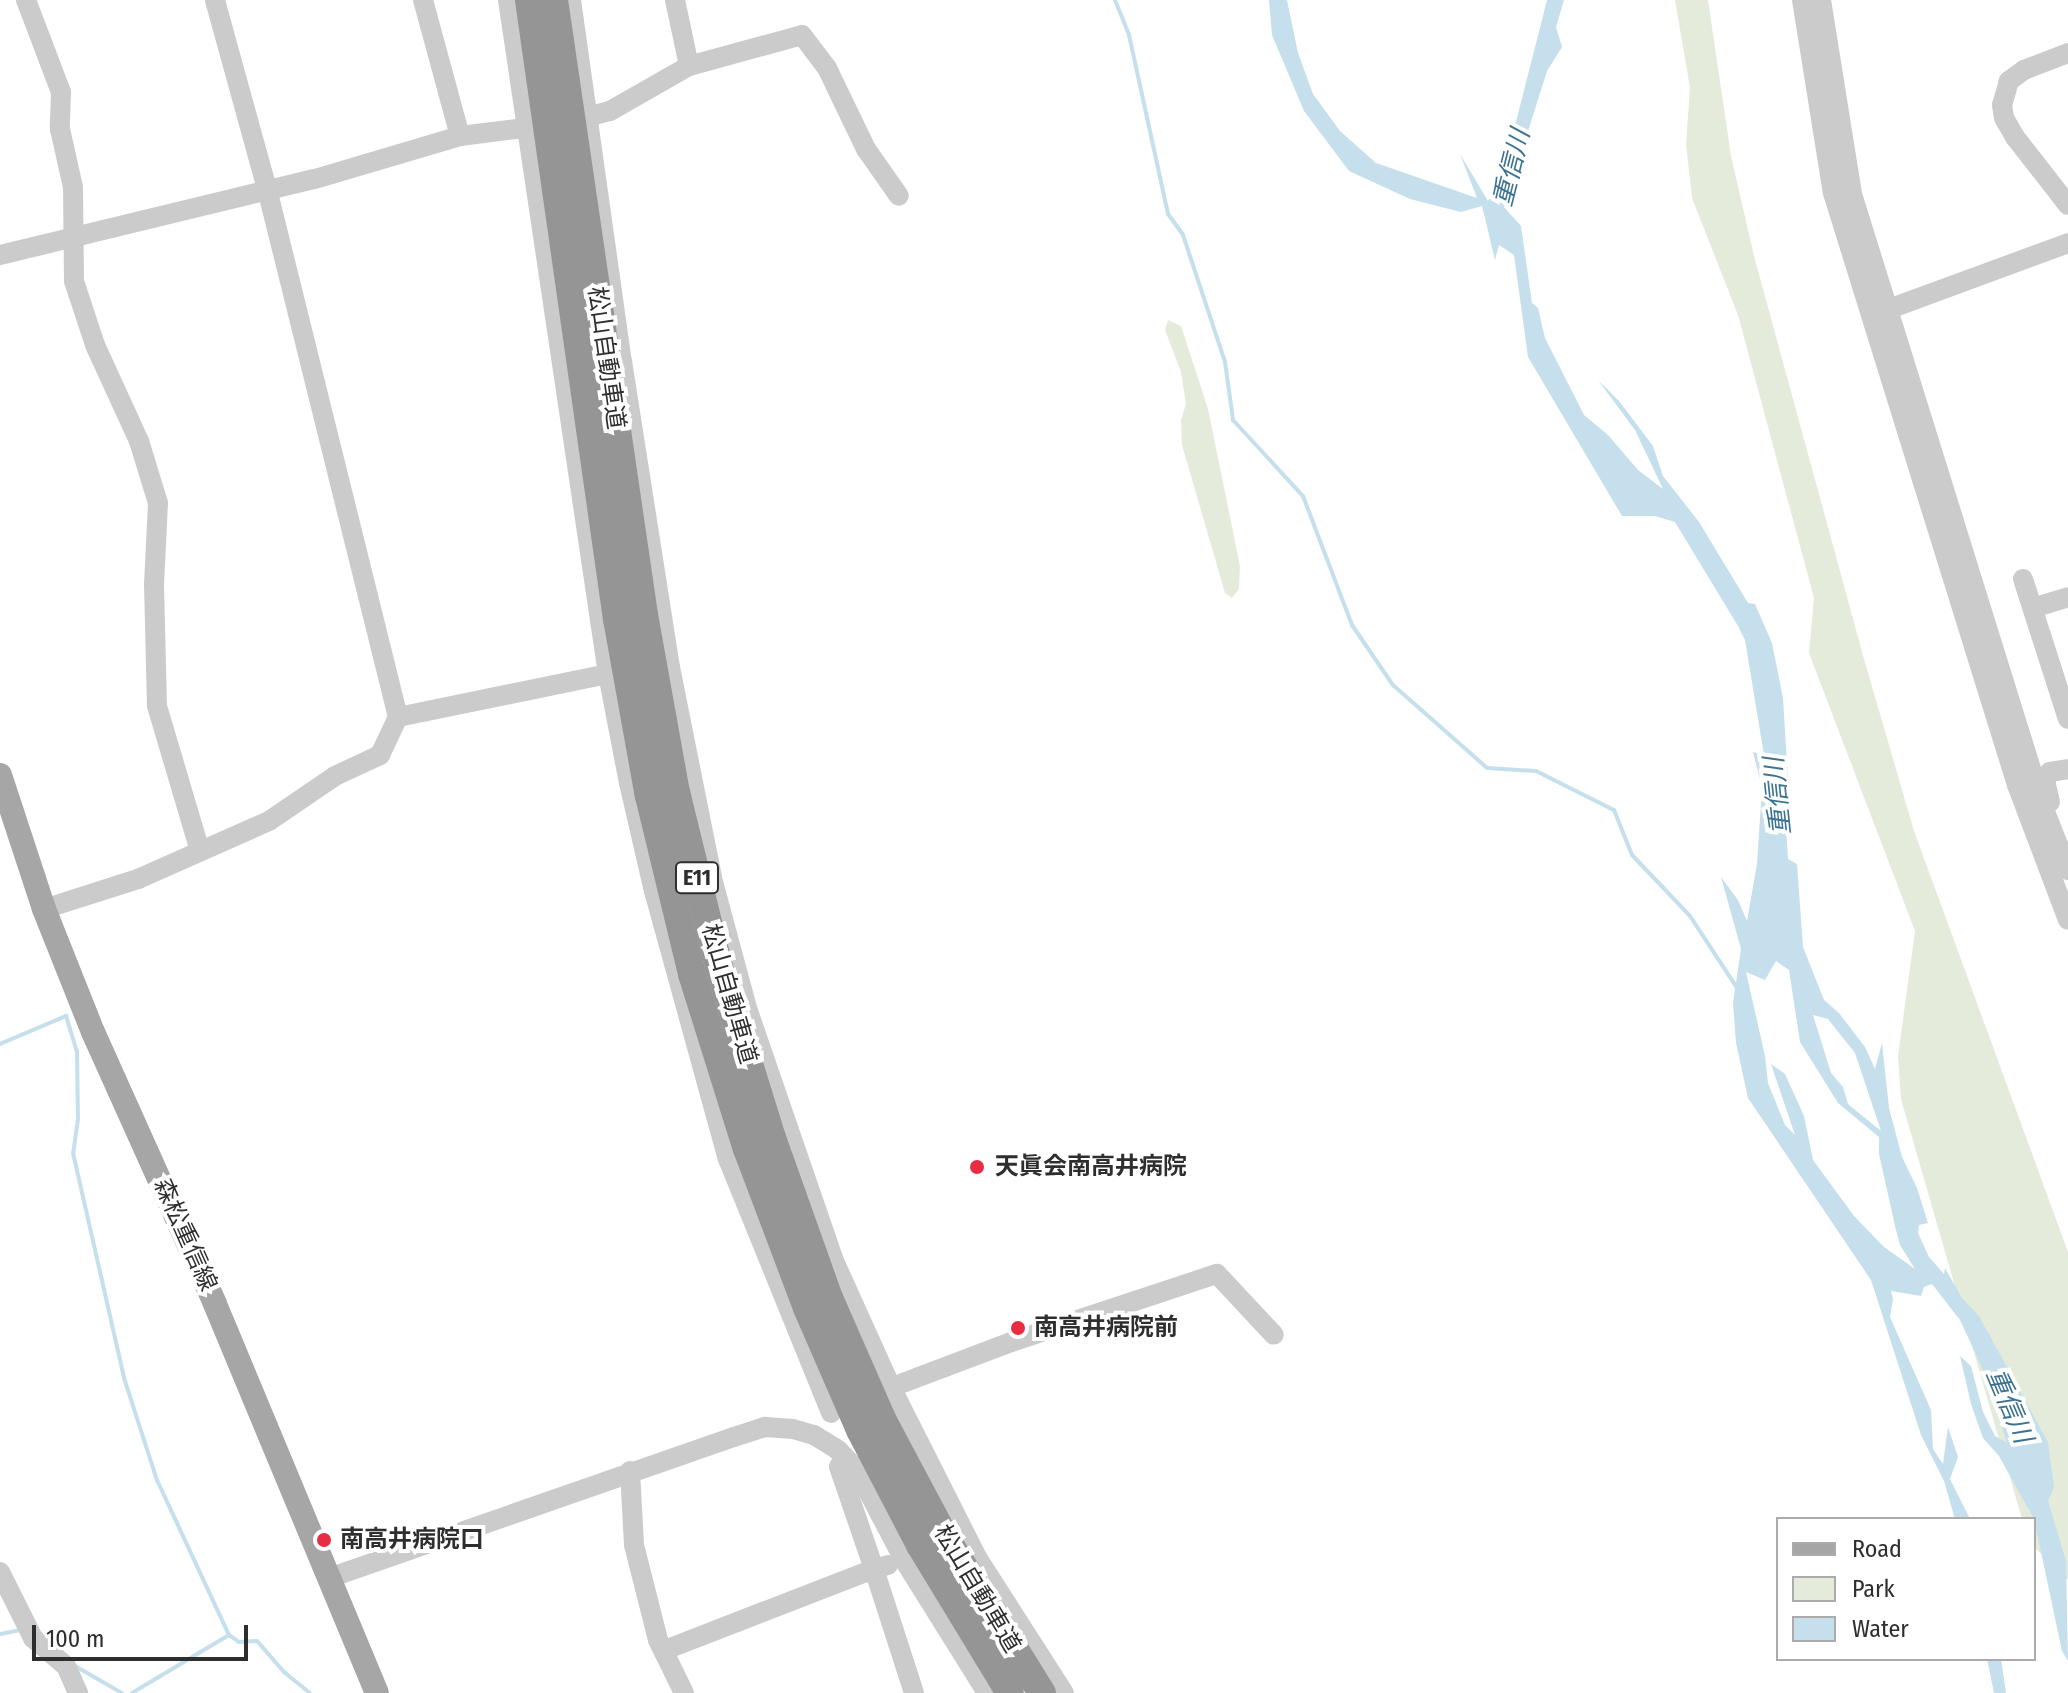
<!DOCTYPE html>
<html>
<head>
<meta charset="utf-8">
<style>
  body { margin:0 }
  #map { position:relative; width:2068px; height:1693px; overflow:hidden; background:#fff; font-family:"Fira Sans Condensed","Noto Sans JP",sans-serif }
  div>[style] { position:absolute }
  .green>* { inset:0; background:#e4ebdb }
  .water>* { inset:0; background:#c6dfec }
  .stream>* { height:4px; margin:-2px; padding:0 2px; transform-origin:2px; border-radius:2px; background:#c6dfec }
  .minor>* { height:20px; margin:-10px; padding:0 10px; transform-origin:10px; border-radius:10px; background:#cbcbcb }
  .major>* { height:24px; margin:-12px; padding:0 12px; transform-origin:12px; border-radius:12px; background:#a6a6a6 }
  .highway-bridge>* { height:28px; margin:-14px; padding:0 14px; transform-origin:14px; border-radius:14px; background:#959595 }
  .dots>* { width:22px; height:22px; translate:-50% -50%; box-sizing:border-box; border:4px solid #fff; border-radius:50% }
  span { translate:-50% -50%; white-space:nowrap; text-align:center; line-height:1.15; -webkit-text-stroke:8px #fff; paint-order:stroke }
  .shield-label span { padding:2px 6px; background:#fff; border:2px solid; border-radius:6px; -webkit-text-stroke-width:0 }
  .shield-label { font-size:22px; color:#2e2e2e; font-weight:700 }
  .street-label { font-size:24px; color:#2e2e2e }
  .poi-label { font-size:24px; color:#2e2e2e; font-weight:700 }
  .left { translate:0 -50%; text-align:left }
  .water-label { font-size:26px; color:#3a7291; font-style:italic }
  .legend { position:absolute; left:1776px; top:1517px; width:260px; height:144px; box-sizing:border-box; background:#fff; border:2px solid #ababab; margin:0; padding:10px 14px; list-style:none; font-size:24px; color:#2e2e2e }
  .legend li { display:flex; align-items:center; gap:16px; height:40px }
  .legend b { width:40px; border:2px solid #ababab }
  .scale { position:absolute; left:32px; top:1625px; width:216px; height:36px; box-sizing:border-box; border:4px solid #2e2e2e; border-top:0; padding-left:10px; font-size:24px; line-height:28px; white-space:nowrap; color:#2e2e2e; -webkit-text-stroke:6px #fff; paint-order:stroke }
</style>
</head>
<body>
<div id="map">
  <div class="green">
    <div style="clip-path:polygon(1675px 0,1708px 0,1731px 156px,1754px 256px,1864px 659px,1914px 831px,2068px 1252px,2068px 1580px,2034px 1547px,2034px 1519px,2022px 1519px,1901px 1099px,1898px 1056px,1915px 931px,1809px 653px,1814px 598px,1738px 315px,1692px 198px,1686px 144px,1690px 88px)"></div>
    <div style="clip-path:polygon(1168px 320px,1181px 326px,1208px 409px,1240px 566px,1239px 589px,1232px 598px,1225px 593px,1182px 445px,1181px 420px,1186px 404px,1181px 372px,1165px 330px)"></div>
  </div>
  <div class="water">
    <div style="clip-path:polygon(evenodd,1269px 0,1287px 0,1298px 53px,1313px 94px,1340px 131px,1376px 163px,1477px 198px,1460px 154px,1488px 201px,1504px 169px,1547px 0,1564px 0,1556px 27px,1562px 47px,1547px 71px,1504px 207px,1521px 226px,1532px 303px,1538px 308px,1545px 338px,1584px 415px,1608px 435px,1638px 470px,1663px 489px,1635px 430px,1598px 380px,1619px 401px,1653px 446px,1663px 476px,1699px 522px,1748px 603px,1755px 604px,1772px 643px,1783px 698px,1789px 796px,1785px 812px,1788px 859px,1797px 864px,1803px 947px,1824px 1000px,1839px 1013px,1865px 1047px,1875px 1069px,1882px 1043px,1889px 1108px,1902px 1157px,1917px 1188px,1928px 1223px,1919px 1225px,1918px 1233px,1929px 1257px,1944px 1274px,1945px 1268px,1962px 1298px,1979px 1316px,2048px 1442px,2054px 1487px,2048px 1501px,2066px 1561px,2068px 1661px,2062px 1651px,2034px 1519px,1999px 1456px,1983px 1438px,1971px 1404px,1960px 1356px,1971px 1366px,1983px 1412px,1995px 1436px,2007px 1443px,1989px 1383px,1960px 1320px,1932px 1284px,1924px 1287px,1921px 1296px,1891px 1291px,1893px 1299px,1890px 1317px,1931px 1410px,1933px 1449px,1943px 1464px,1948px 1427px,1958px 1457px,1950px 1479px,1970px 1519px,1955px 1519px,1944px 1481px,1921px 1435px,1871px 1280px,1748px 1098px,1736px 1043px,1733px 1003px,1741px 949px,1721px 877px,1738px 900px,1747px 921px,1757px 864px,1762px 788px,1753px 752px,1764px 755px,1745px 640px,1738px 626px,1675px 522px,1655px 516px,1622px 516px,1528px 357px,1514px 255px,1499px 245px,1495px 260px,1482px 206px,1461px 212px,1410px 199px,1349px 171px,1304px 111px,1272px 35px,1269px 0,1776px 961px,1789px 970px,1800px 1042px,1838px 1103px,1879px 1137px,1879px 1154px,1895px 1226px,1900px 1245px,1915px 1269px,1884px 1247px,1854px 1216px,1813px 1160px,1804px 1116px,1785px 1074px,1771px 1064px,1795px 1135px,1785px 1125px,1768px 1083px,1765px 1056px,1746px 972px,1765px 980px,1776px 961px,1269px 0,1813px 1015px,1828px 1019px,1855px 1053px,1881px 1131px,1848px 1104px,1843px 1087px,1831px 1073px,1813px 1015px)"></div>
    <div style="clip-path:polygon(1987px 1659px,2001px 1659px,2006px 1693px,1994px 1693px)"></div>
  </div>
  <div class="stream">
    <div style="left:1115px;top:0;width:38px;rotate:68deg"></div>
    <div style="left:1129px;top:35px;width:183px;rotate:77.7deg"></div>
    <div style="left:1168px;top:214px;width:26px;rotate:54deg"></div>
    <div style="left:1183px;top:235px;width:134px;rotate:71.7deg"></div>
    <div style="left:1225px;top:362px;width:59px;rotate:82.1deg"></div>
    <div style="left:1233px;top:420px;width:103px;rotate:47.4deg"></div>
    <div style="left:1303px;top:496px;width:138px;rotate:69.2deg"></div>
    <div style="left:1352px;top:625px;width:73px;rotate:55.7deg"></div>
    <div style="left:1393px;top:685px;width:125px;rotate:41.4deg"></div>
    <div style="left:1487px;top:768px;width:49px;rotate:3.5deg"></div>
    <div style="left:1536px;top:771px;width:87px;rotate:26.6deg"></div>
    <div style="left:1614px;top:810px;width:48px;rotate:68.2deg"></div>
    <div style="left:1632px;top:855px;width:84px;rotate:46.4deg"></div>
    <div style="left:1690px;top:916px;width:90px;rotate:56.8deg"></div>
    <div style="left:0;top:1044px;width:72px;rotate:-23deg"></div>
    <div style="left:66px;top:1016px;width:37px;rotate:73deg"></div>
    <div style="left:77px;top:1051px;width:68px;rotate:89.2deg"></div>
    <div style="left:78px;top:1119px;width:34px;rotate:98deg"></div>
    <div style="left:73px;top:1153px;width:231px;rotate:77.2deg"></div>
    <div style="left:124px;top:1378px;width:107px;rotate:72.1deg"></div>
    <div style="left:157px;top:1480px;width:171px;rotate:65.1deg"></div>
    <div style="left:229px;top:1635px;width:12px;rotate:35deg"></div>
    <div style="left:239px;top:1642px;width:18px;rotate:-3deg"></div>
    <div style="left:257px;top:1641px;width:41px;rotate:48.9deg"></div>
    <div style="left:284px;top:1672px;width:33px;rotate:39deg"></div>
    <div style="left:0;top:1634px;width:21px;rotate:-11deg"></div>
    <div style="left:75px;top:1666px;width:54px;rotate:29.9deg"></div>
    <div style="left:132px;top:1693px;width:113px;rotate:-30.9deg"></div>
  </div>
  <div class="minor">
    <div style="left:26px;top:0;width:98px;rotate:69.2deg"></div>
    <div style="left:61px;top:92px;width:37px;rotate:92deg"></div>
    <div style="left:60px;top:129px;width:59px;rotate:77.4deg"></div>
    <div style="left:73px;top:187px;width:94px;rotate:89.4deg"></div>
    <div style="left:74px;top:281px;width:67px;rotate:71.8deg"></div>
    <div style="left:95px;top:345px;width:106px;rotate:65.4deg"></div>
    <div style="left:139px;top:441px;width:65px;rotate:73deg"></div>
    <div style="left:158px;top:503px;width:81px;rotate:92.8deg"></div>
    <div style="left:154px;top:584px;width:122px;rotate:88.6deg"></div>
    <div style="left:157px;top:706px;width:151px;rotate:73.5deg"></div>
    <div style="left:423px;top:0;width:141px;rotate:74.8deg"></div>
    <div style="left:508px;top:0;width:681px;rotate:81.56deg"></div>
    <div style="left:608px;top:674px;width:111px;rotate:79.1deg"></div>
    <div style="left:629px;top:783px;width:111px;rotate:77deg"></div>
    <div style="left:654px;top:891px;width:278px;rotate:74.6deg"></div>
    <div style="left:728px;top:1159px;width:274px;rotate:67.9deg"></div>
    <div style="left:571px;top:0;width:365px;rotate:82deg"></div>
    <div style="left:622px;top:361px;width:310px;rotate:81.1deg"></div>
    <div style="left:670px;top:667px;width:215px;rotate:78.7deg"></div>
    <div style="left:712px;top:878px;width:138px;rotate:74.9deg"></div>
    <div style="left:748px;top:1011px;width:267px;rotate:71deg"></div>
    <div style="left:835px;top:1263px;width:136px;rotate:65.7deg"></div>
    <div style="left:891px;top:1387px;width:193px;rotate:63.2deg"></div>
    <div style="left:978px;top:1559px;width:159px;rotate:57.3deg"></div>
    <div style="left:675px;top:0;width:67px;rotate:78deg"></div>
    <div style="left:1802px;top:0;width:195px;rotate:80.9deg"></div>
    <div style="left:1833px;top:193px;width:620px;rotate:72.73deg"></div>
    <div style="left:2017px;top:785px;width:144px;rotate:69.3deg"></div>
    <div style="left:1821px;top:0;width:196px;rotate:80.9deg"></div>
    <div style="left:1852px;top:194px;width:639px;rotate:72.7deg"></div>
    <div style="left:2042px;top:804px;width:71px;rotate:68.5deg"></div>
    <div style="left:2068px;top:53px;width:47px;rotate:158.9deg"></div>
    <div style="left:2024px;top:70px;width:19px;rotate:144deg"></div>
    <div style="left:2009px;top:81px;width:25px;rotate:106deg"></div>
    <div style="left:2002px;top:105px;width:13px;rotate:81deg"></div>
    <div style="left:2004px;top:118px;width:22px;rotate:60deg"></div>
    <div style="left:2015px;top:137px;width:86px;rotate:52.1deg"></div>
    <div style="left:576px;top:120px;width:35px;rotate:-15deg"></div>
    <div style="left:610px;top:111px;width:91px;rotate:-29.7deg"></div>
    <div style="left:689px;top:66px;width:117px;rotate:-15.3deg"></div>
    <div style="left:802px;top:35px;width:41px;rotate:52.9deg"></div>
    <div style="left:827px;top:68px;width:90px;rotate:64.3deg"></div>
    <div style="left:866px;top:149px;width:57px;rotate:54.9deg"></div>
    <div style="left:0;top:255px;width:324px;rotate:-13.6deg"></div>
    <div style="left:315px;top:179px;width:151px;rotate:-16.5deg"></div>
    <div style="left:460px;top:136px;width:81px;rotate:-7.1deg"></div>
    <div style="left:1889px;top:309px;width:191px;rotate:-20.2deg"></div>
    <div style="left:2023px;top:579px;width:147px;rotate:72.2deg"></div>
    <div style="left:2033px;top:608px;width:37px;rotate:-17deg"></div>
    <div style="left:398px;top:717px;width:214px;rotate:-11.6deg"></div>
    <div style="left:2050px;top:802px;width:23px;rotate:-103deg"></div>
    <div style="left:2045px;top:780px;width:9px;rotate:-58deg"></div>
    <div style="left:2050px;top:772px;width:18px;rotate:-9deg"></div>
    <div style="left:44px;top:909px;width:99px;rotate:-17.7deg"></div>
    <div style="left:138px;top:879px;width:143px;rotate:-23.9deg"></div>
    <div style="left:269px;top:821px;width:80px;rotate:-34.3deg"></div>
    <div style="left:335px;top:776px;width:50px;rotate:-25deg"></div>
    <div style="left:380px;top:755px;width:42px;rotate:-64.7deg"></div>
    <div style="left:398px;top:717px;width:544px;rotate:-103.93deg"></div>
    <div style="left:267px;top:189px;width:196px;rotate:-105.4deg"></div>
    <div style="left:879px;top:1392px;width:141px;rotate:-20.7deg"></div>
    <div style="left:1011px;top:1342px;width:217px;rotate:-18.3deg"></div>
    <div style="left:1217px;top:1274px;width:83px;rotate:46.9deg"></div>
    <div style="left:630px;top:1471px;width:74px;rotate:86.9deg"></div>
    <div style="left:634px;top:1545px;width:98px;rotate:75.8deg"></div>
    <div style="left:658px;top:1640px;width:59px;rotate:63.9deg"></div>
    <div style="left:888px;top:1565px;width:15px;rotate:164deg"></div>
    <div style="left:874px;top:1569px;width:130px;rotate:72.1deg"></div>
    <div style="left:0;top:1572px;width:74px;rotate:63.4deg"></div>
    <div style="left:33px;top:1638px;width:43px;rotate:40.3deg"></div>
    <div style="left:66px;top:1666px;width:30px;rotate:66deg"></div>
    <div style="left:329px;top:1578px;width:429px;rotate:-19.2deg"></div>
    <div style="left:734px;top:1437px;width:33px;rotate:-18deg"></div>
    <div style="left:765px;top:1427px;width:28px;rotate:4deg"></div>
    <div style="left:793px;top:1429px;width:22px;rotate:16deg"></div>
    <div style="left:814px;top:1435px;width:28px;rotate:32deg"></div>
    <div style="left:838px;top:1450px;width:28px;rotate:46deg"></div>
    <div style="left:857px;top:1470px;width:102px;rotate:62.4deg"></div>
    <div style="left:904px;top:1560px;width:157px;rotate:58deg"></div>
    <div style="left:665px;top:1650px;width:224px;rotate:-21.2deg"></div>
    <div style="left:874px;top:1569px;width:108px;rotate:-108.9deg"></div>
    <div style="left:839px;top:1467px;width:11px;rotate:-63deg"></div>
  </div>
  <div class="major">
    <div style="left:0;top:775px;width:141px;rotate:71.8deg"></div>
    <div style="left:44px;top:909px;width:132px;rotate:68.3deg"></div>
    <div style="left:93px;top:1032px;width:298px;rotate:65.8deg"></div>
    <div style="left:215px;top:1304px;width:421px;rotate:67.4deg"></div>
  </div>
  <div class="highway-bridge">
    <div style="left:529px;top:0;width:625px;rotate:81.91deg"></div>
    <div style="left:617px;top:619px;width:180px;rotate:79.8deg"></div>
    <div style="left:649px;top:796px;width:183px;rotate:76.4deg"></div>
    <div style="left:692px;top:974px;width:183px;rotate:72.6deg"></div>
    <div style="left:747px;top:1149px;width:170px;rotate:69.3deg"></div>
    <div style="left:807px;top:1308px;width:133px;rotate:66.5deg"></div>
    <div style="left:860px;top:1430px;width:130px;rotate:62.4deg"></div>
    <div style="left:920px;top:1545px;width:173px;rotate:58.7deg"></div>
    <div style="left:554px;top:0;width:622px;rotate:81.67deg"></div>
    <div style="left:644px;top:615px;width:180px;rotate:79.8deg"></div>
    <div style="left:676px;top:792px;width:180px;rotate:76.2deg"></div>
    <div style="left:719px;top:967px;width:179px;rotate:72.8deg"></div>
    <div style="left:772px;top:1138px;width:170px;rotate:70.4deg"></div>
    <div style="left:829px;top:1298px;width:132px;rotate:66.3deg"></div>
    <div style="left:882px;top:1419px;width:128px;rotate:62deg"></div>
    <div style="left:942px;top:1532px;width:190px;rotate:58.2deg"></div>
  </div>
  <div class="dots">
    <div style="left:977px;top:1167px;background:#e82c41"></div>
    <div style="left:1018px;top:1328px;background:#e82c41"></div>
    <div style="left:324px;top:1540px;background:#e82c41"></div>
  </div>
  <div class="shield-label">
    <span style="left:697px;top:878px">E11</span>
  </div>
  <div class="street-label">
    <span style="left:606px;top:358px;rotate:82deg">松山自動車道</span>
    <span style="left:729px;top:994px;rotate:74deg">松山自動車道</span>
    <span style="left:185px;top:1235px;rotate:66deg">森松重信線</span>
    <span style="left:977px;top:1589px;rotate:59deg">松山自動車道</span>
  </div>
  <div class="poi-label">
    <span class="left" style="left:995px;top:1167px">天眞会南高井病院</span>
    <span class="left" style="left:1034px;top:1328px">南高井病院前</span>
    <span class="left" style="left:340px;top:1540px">南高井病院口</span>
  </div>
  <div class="water-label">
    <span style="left:1512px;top:168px;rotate:-76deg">重信川</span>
    <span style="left:1778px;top:796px;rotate:-96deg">重信川</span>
    <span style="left:2009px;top:1406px;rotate:67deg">重信川</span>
  </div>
  <ul class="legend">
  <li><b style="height:10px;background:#a6a6a6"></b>Road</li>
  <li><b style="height:22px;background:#e4ebdb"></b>Park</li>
  <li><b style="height:22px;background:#c6dfec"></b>Water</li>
  </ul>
  <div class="scale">100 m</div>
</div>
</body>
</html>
